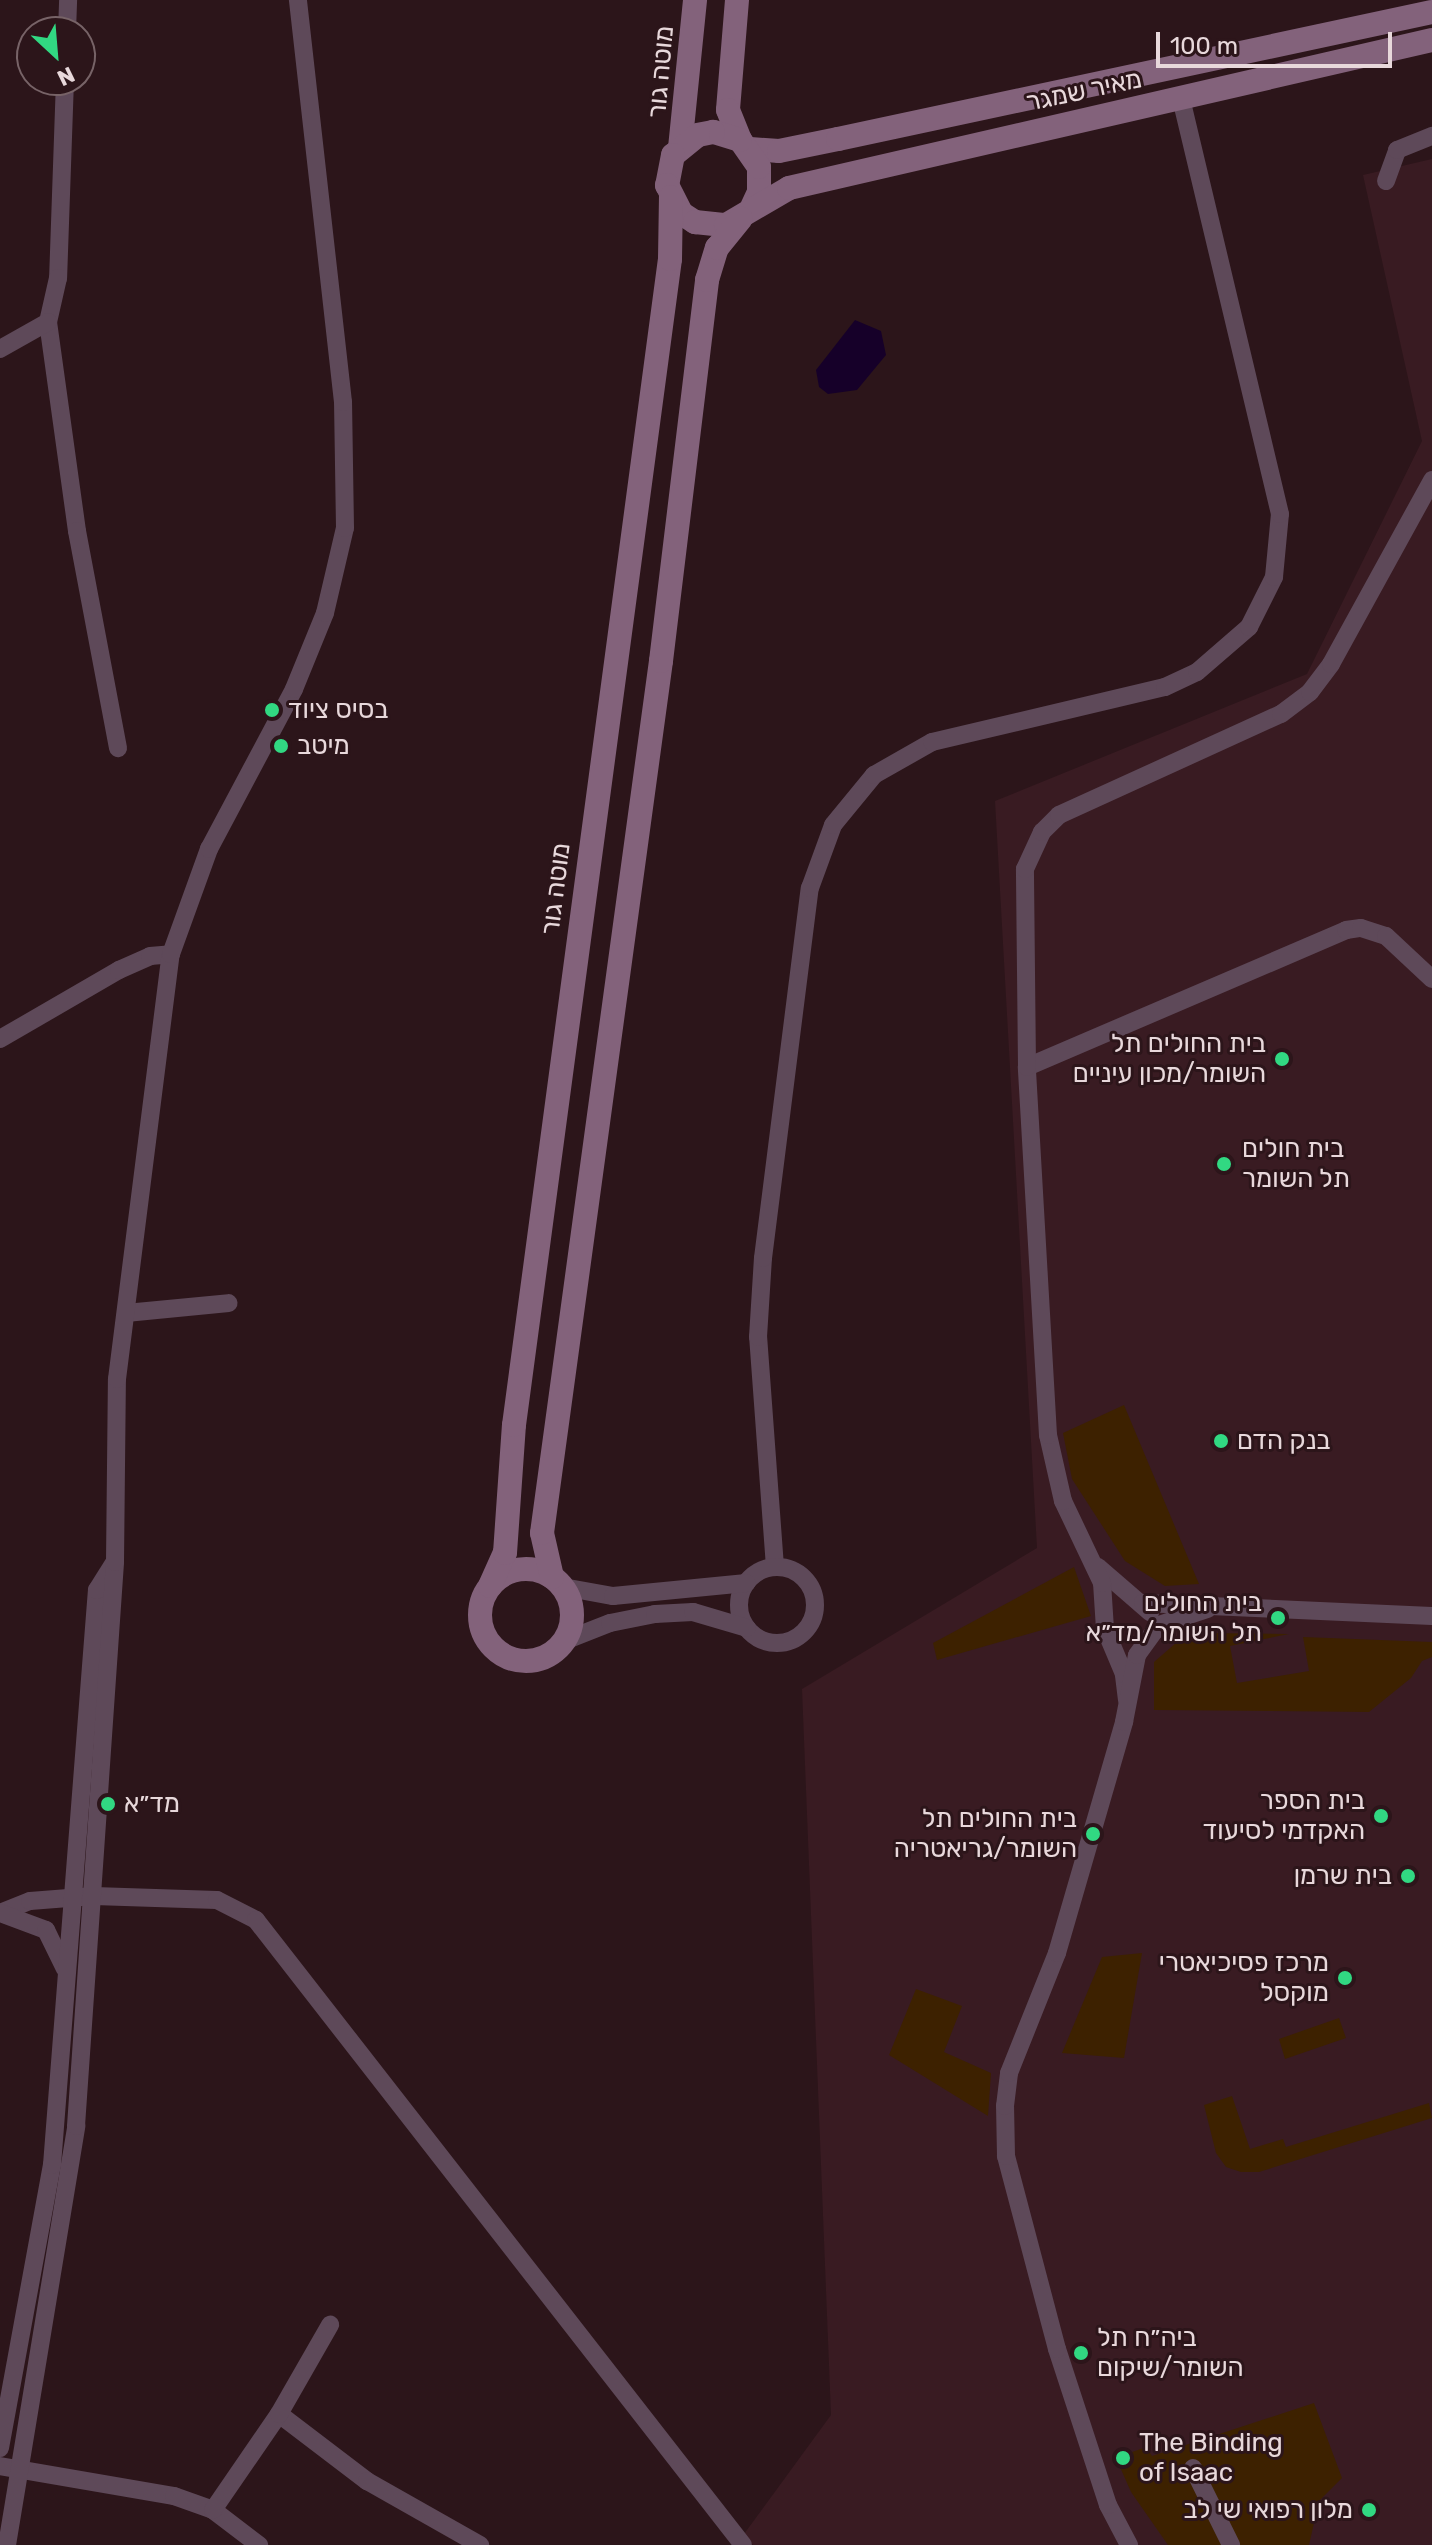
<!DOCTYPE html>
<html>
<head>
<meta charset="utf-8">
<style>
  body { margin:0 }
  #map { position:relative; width:1432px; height:2545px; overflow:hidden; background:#2c151a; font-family:Rubik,"Noto Sans Hebrew",sans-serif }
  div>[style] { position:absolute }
  .built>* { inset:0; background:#391b22 }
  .green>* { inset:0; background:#3d2100 }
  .water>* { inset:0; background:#160029 }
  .street>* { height:18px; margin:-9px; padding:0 9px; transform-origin:9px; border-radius:9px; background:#5e4959 }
  .street>.ring { margin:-9px; padding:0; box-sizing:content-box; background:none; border:18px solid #5e4959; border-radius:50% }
  .secondary>* { height:24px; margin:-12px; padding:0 12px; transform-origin:12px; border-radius:12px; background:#83627b }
  .secondary>.ring { margin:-12px; padding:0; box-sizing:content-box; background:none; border:24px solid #83627b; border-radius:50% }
  .dots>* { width:22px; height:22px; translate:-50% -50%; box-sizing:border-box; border:4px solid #2c151a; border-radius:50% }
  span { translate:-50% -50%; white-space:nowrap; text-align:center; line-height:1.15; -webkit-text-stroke:6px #2c151a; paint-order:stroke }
  .street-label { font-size:26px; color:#e8d8db }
  .poi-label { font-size:26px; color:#e8d8db }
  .left { translate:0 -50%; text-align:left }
  .right { translate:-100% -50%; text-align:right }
  .north { position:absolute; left:16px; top:16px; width:80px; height:80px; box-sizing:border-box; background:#2c151a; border:2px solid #776367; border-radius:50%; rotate:154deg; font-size:22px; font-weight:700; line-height:32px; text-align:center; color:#e8d8db }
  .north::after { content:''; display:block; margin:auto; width:28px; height:36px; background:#31d882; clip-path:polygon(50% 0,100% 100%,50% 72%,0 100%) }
  .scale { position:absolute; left:1156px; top:32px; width:236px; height:36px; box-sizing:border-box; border:4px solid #e8d8db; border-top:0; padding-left:10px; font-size:24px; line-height:28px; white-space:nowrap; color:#e8d8db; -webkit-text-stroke:6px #2c151a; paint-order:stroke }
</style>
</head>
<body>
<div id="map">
  <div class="built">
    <div style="clip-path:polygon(1432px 159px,1432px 2545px,753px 2545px,744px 2534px,831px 2415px,802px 1689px,1037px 1548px,995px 801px,1307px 674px,1422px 441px,1363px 175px)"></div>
  </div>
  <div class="green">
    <div style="clip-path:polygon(1124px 1405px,1199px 1584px,1165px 1586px,1125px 1561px,1072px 1479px,1063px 1433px)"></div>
    <div style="clip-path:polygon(1074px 1567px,1091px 1616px,937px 1660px,933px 1643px)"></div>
    <div style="clip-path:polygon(1206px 1633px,1289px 1634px,1230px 1646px,1237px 1683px,1309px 1671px,1303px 1637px,1432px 1642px,1432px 1657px,1422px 1661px,1411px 1678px,1369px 1712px,1154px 1710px,1154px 1662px,1184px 1636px)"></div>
    <div style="clip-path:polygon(1142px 1953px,1124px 2058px,1062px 2053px,1102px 1957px)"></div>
    <div style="clip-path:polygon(916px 1989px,962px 2006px,944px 2052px,991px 2073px,988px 2116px,889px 2055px)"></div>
    <div style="clip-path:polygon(1339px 2018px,1346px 2038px,1285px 2059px,1279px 2039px)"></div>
    <div style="clip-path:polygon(1232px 2096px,1250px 2149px,1283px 2139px,1286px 2147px,1429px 2103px,1432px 2118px,1259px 2172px,1241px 2172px,1226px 2167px,1216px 2153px,1204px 2105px)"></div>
    <div style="clip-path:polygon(1314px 2403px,1342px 2478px,1319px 2501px,1309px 2545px,1168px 2545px,1131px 2492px,1116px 2458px,1146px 2447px,1152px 2456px)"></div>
  </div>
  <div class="water">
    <div style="clip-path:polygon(855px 320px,881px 331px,886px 355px,857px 390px,828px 394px,819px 387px,816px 370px)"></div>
  </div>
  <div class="street">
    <div style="left:67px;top:32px;width:32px;rotate:-88deg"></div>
    <div style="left:65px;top:80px;width:198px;rotate:92deg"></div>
    <div style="left:58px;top:278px;width:45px;rotate:102.8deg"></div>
    <div style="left:48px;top:322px;width:211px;rotate:82.1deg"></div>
    <div style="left:77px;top:531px;width:221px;rotate:79.3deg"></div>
    <div style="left:1386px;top:181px;width:33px;rotate:-70deg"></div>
    <div style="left:1397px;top:150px;width:38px;rotate:-22deg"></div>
    <div style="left:0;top:349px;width:55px;rotate:-29.4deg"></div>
    <div style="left:0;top:1039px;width:138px;rotate:-30.1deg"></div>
    <div style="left:119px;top:970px;width:34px;rotate:-24deg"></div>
    <div style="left:150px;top:956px;width:21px;rotate:-5deg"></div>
    <div style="left:1027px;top:1067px;width:347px;rotate:-23.2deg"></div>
    <div style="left:1346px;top:930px;width:15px;rotate:-8deg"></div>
    <div style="left:1361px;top:928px;width:26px;rotate:18deg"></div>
    <div style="left:1386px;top:936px;width:63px;rotate:43.1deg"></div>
    <div style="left:126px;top:1313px;width:103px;rotate:-5.5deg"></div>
    <div style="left:775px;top:1567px;width:231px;rotate:-94.2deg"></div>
    <div style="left:758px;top:1337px;width:79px;rotate:-86.4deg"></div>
    <div style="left:763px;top:1258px;width:373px;rotate:-82.8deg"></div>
    <div style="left:810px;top:888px;width:67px;rotate:-69.9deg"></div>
    <div style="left:833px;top:825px;width:65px;rotate:-50.6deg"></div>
    <div style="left:874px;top:775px;width:67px;rotate:-29.6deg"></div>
    <div style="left:932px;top:742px;width:239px;rotate:-13.3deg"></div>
    <div style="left:1165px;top:687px;width:35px;rotate:-25deg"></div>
    <div style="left:1197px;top:672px;width:69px;rotate:-40.9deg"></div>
    <div style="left:1249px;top:627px;width:56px;rotate:-63.4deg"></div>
    <div style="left:1274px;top:577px;width:63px;rotate:-84.6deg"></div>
    <div style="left:1280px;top:514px;width:427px;rotate:-103.4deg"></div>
    <div style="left:1098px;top:1567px;width:69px;rotate:40.9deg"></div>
    <div class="ring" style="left:739px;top:1567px;width:58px;height:58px"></div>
    <div style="left:563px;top:1587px;width:51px;rotate:10.2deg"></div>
    <div style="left:613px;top:1596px;width:134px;rotate:-5.6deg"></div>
    <div style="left:1143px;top:1603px;width:289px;rotate:2.6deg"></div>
    <div style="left:564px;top:1641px;width:49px;rotate:-21.4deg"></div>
    <div style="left:610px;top:1623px;width:46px;rotate:-11.3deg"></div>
    <div style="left:655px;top:1614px;width:38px;rotate:-3deg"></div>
    <div style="left:693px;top:1612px;width:56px;rotate:16.5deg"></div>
    <div style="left:1127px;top:1700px;width:26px;rotate:-97deg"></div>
    <div style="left:1124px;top:1674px;width:49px;rotate:-112.9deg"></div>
    <div style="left:1105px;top:1629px;width:46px;rotate:-93.7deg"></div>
    <div style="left:1102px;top:1583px;width:91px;rotate:-115.4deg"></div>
    <div style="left:1063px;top:1501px;width:68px;rotate:-102.8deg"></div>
    <div style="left:1048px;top:1435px;width:369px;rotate:-93.3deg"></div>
    <div style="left:1027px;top:1067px;width:198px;rotate:-90.6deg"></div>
    <div style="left:1025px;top:869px;width:41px;rotate:-65.3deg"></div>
    <div style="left:1042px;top:832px;width:24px;rotate:-45deg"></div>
    <div style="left:1059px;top:815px;width:244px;rotate:-24.5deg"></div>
    <div style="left:1281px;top:714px;width:36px;rotate:-37deg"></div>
    <div style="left:1310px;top:692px;width:35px;rotate:-53deg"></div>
    <div style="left:1331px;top:664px;width:210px;rotate:-61.2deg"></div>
    <div style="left:0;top:1913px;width:32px;rotate:-22deg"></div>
    <div style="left:30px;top:1901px;width:64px;rotate:-4.5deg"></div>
    <div style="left:94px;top:1896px;width:123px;rotate:1.9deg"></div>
    <div style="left:217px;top:1900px;width:44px;rotate:27.1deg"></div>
    <div style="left:256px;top:1920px;width:792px;rotate:52.07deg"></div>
    <div style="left:0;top:1913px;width:49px;rotate:20.3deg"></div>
    <div style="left:46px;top:1930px;width:43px;rotate:64deg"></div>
    <div style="left:279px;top:2414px;width:111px;rotate:37.3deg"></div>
    <div style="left:367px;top:2481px;width:130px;rotate:29.5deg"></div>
    <div style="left:0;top:2448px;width:288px;rotate:-79.6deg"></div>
    <div style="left:52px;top:2165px;width:577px;rotate:-85.53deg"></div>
    <div style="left:97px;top:1590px;width:31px;rotate:-58deg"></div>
    <div style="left:0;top:2466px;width:177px;rotate:9.8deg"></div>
    <div style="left:174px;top:2496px;width:41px;rotate:19.7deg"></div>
    <div style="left:213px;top:2510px;width:58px;rotate:37.3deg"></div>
    <div style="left:1193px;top:2468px;width:86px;rotate:63.7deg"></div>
    <div style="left:213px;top:2510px;width:116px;rotate:-55.5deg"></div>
    <div style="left:279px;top:2414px;width:103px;rotate:-60.2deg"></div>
    <div style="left:7px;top:2545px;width:425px;rotate:-80.6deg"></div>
    <div style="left:76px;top:2126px;width:565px;rotate:-86.04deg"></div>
    <div style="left:115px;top:1562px;width:183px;rotate:-89.4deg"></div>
    <div style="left:117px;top:1379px;width:428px;rotate:-82.8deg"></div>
    <div style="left:171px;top:954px;width:112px;rotate:-70.1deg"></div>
    <div style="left:209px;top:849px;width:181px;rotate:-62deg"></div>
    <div style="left:294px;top:689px;width:82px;rotate:-67.8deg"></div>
    <div style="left:325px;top:613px;width:87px;rotate:-76.8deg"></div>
    <div style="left:345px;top:528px;width:126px;rotate:-90.9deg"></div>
    <div style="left:343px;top:402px;width:405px;rotate:-96.4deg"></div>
    <div style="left:1129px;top:2545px;width:45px;rotate:-117.7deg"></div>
    <div style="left:1108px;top:2505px;width:164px;rotate:-108.1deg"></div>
    <div style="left:1057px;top:2349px;width:200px;rotate:-104.8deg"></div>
    <div style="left:1006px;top:2156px;width:50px;rotate:-91.1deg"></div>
    <div style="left:1005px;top:2106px;width:33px;rotate:-83deg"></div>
    <div style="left:1009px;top:2073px;width:129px;rotate:-68.2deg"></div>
    <div style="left:1057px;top:1953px;width:241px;rotate:-73.8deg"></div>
    <div style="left:1124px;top:1722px;width:68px;rotate:-79deg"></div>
    <div style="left:1137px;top:1655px;width:37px;rotate:-54deg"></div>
    <div style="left:1159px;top:1625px;width:51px;rotate:-18.4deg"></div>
  </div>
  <div class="secondary">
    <div style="left:737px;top:0;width:110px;rotate:94.7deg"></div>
    <div style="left:728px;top:110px;width:32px;rotate:68deg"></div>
    <div style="left:680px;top:148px;width:149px;rotate:-84.2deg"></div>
    <div style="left:750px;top:149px;width:29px;rotate:4deg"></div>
    <div style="left:779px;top:151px;width:60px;rotate:-11.5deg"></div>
    <div style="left:838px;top:139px;width:607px;rotate:-12.07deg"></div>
    <div style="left:752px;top:207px;width:17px;rotate:-65deg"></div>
    <div style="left:759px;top:192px;width:25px;rotate:-90deg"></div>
    <div style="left:759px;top:167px;width:33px;rotate:-125deg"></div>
    <div style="left:740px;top:140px;width:28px;rotate:-163deg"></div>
    <div style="left:713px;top:132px;width:15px;rotate:169deg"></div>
    <div style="left:698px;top:135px;width:32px;rotate:141deg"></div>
    <div style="left:673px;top:155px;width:31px;rotate:101deg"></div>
    <div style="left:667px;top:185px;width:31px;rotate:63deg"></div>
    <div style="left:681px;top:213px;width:17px;rotate:33deg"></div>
    <div style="left:695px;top:222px;width:31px;rotate:6deg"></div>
    <div style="left:726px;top:225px;width:73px;rotate:-30.4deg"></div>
    <div style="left:789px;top:188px;width:660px;rotate:-12.96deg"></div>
    <div class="ring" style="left:480px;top:1569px;width:68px;height:68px"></div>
    <div style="left:552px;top:1577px;width:45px;rotate:-102.8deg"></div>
    <div style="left:542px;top:1533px;width:880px;rotate:-82.23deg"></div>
    <div style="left:661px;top:661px;width:384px;rotate:-83.1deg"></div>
    <div style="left:707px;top:280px;width:34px;rotate:-73deg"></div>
    <div style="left:717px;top:248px;width:38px;rotate:-51deg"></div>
    <div style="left:490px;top:1586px;width:36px;rotate:-66deg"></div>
    <div style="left:505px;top:1553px;width:128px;rotate:-86deg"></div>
    <div style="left:514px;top:1425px;width:1176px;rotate:-82.38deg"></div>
    <div style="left:670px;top:259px;width:62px;rotate:-89.1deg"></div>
  </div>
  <div class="dots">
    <div style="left:272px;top:710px;background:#31d882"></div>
    <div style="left:281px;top:746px;background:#31d882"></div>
    <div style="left:1282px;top:1059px;background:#31d882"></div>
    <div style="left:1224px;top:1164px;background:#31d882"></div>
    <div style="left:1221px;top:1441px;background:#31d882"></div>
    <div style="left:1278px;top:1618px;background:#31d882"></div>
    <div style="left:108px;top:1804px;background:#31d882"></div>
    <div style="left:1381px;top:1816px;background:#31d882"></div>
    <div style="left:1093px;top:1834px;background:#31d882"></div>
    <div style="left:1408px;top:1876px;background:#31d882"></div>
    <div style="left:1345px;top:1978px;background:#31d882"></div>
    <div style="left:1081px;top:2353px;background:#31d882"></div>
    <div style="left:1123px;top:2458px;background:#31d882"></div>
    <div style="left:1369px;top:2510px;background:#31d882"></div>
  </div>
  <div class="street-label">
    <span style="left:661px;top:72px;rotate:-85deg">מוטה גור</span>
    <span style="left:1084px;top:91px;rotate:-12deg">מאיר שמגר</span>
    <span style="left:556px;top:889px;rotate:-83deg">מוטה גור</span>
  </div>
  <div class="poi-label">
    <span class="left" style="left:288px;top:710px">בסיס ציוד</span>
    <span class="left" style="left:297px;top:746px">מיטב</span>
    <span class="right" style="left:1266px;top:1059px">בית החולים תל<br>השומר/מכון עיניים</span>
    <span class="left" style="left:1242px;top:1164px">בית חולים<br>תל השומר</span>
    <span class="left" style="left:1237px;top:1441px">בנק הדם</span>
    <span class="right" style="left:1262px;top:1618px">בית החולים<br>תל השומר/מד״א</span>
    <span class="right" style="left:1365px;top:1816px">בית הספר<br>האקדמי לסיעוד</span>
    <span class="left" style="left:124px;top:1804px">מד״א</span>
    <span class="right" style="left:1077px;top:1834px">בית החולים תל<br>השומר/גריאטריה</span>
    <span class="right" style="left:1392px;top:1876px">בית שרמן</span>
    <span class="right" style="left:1329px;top:1978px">מרכז פסיכיאטרי<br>מוקסל</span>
    <span class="left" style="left:1097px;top:2353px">ביה״ח תל<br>השומר/שיקום</span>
    <span class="left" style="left:1139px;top:2458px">The Binding<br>of Isaac</span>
    <span class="right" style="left:1353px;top:2510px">מלון רפואי שי לב</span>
  </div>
  <div class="north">N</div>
  <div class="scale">100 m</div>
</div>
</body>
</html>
